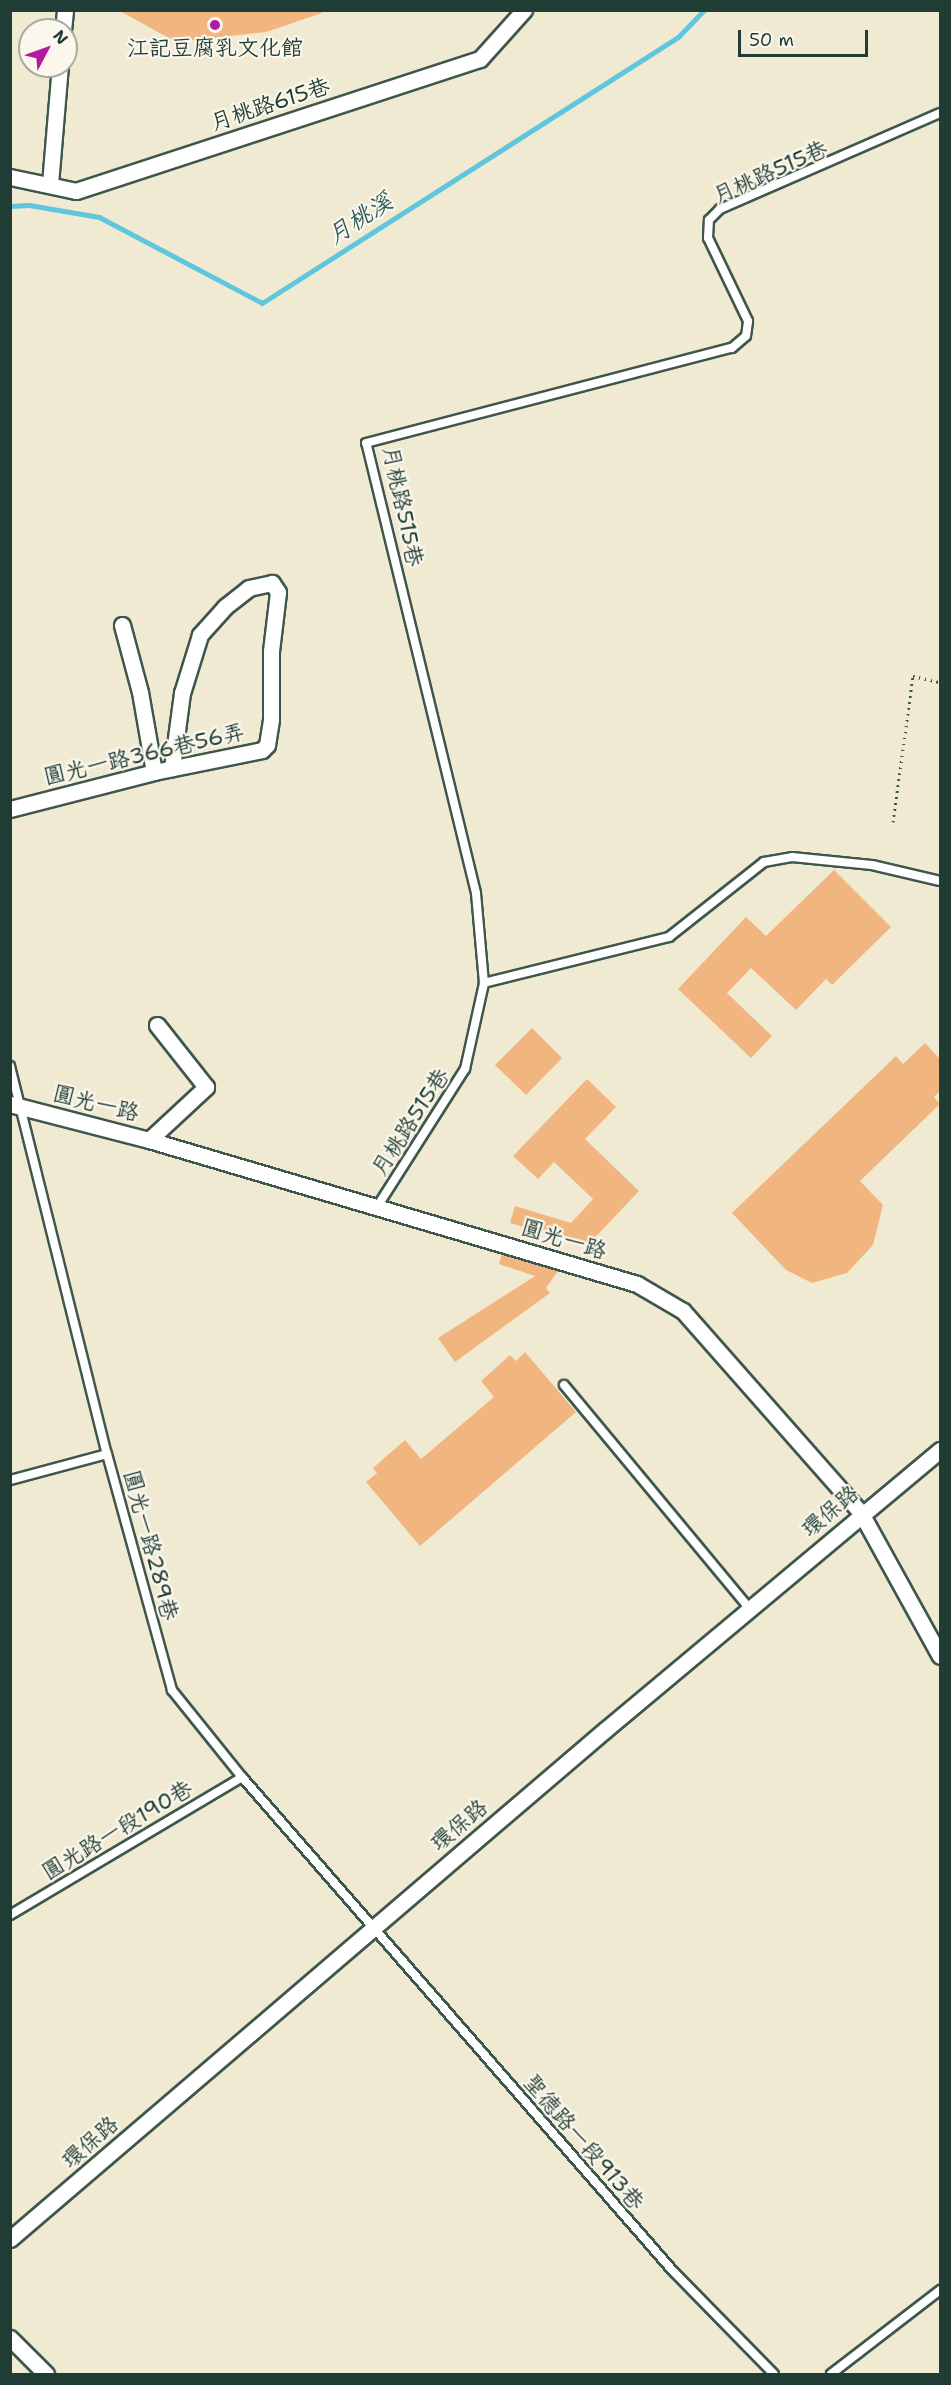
<!DOCTYPE html>
<html>
<head>
<meta charset="utf-8">
<style>
  body { margin:0 }
  #map { position:relative; width:951px; height:2385px; overflow:hidden; background:#f1ead2; font-family:"Shantell Sans","LXGW WenKai TC",sans-serif }
  div>[style] { position:absolute }
  .stream>* { height:5px; margin:-2.5px; padding:0 2.5px; transform-origin:2.5px; border-radius:2.5px; background:#60c6de }
  .building>* { inset:0; background:#f1b580 }
  .path>* { height:3px; margin-top:-1.5px; transform-origin:0; background:repeating-linear-gradient(90deg,#3e574c 0 1.5px,transparent 0 6px) }
  .roads { filter:drop-shadow(2px 0 #3e574c) drop-shadow(-2px 0 #3e574c) drop-shadow(0 2px #3e574c) drop-shadow(0 -2px #3e574c) }
  .service>* { height:8px; margin:-4px; padding:0 4px; transform-origin:4px; border-radius:4px; background:#fff }
  .minor>* { height:15px; margin:-7.5px; padding:0 7.5px; transform-origin:7.5px; border-radius:7.5px; background:#fff }
  .dots>* { width:16px; height:16px; translate:-50% -50%; box-sizing:border-box; border:3px solid #fbf7ec; border-radius:50% }
  span { translate:-50% -50%; white-space:nowrap; text-align:center; line-height:1.15; -webkit-text-stroke:4.5px #fbf7ec; paint-order:stroke }
  .poi-label { font-size:22px; color:#1f3d34 }
  .street-label { font-size:22px; color:#1f3d34 }
  .water-label { font-size:24px; color:#2f5f5e; font-style:italic }
  .frame { position:absolute; inset:0; border:12px solid #1f3d34; pointer-events:none }
  .north { position:absolute; left:18px; top:18px; width:60px; height:60px; box-sizing:border-box; background:#fbf7ec; border:2px solid #a3ada2; border-radius:50%; rotate:49deg; font-size:16px; font-weight:700; line-height:24px; text-align:center; color:#1f3d34 }
  .north::after { content:''; display:block; margin:auto; width:21px; height:27px; background:#b5179e; clip-path:polygon(50% 0,100% 100%,50% 72%,0 100%) }
  .scale { position:absolute; left:738px; top:30px; width:130px; height:27px; box-sizing:border-box; border:3px solid #1f3d34; border-top:0; padding-left:8px; font-size:18px; line-height:21px; white-space:nowrap; color:#1f3d34; -webkit-text-stroke:4px #fbf7ec; paint-order:stroke }
</style>
</head>
<body>
<div id="map">
  <div class="stream">
    <div style="left:10px;top:206px;width:19px;rotate:-3deg"></div>
    <div style="left:29px;top:205px;width:71px;rotate:9.7deg"></div>
    <div style="left:99px;top:217px;width:184px;rotate:27.8deg"></div>
    <div style="left:262px;top:303px;width:495px;rotate:-32.6deg"></div>
    <div style="left:679px;top:36px;width:36px;rotate:-46deg"></div>
  </div>
  <div class="building">
    <div style="clip-path:polygon(118px 10px,321px 10px,322px 13px,266px 32px,176px 42px)"></div>
    <div style="clip-path:polygon(834px 870px,891px 927px,832px 985px,826px 979px,796px 1010px,751px 968px,727px 993px,772px 1036px,751px 1058px,678px 989px,746px 917px,766px 936px)"></div>
    <div style="clip-path:polygon(532px 1028px,562px 1058px,526px 1095px,495px 1065px)"></div>
    <div style="clip-path:polygon(925px 1043px,940px 1059px,940px 1091px,934px 1097px,940px 1104px,860px 1181px,883px 1205px,873px 1245px,847px 1273px,812px 1283px,786px 1270px,732px 1213px,896px 1056px,903px 1064px)"></div>
    <div style="clip-path:polygon(587px 1079px,616px 1107px,585px 1139px,639px 1191px,587px 1246px,510px 1223px,515px 1206px,571px 1223px,593px 1199px,554px 1162px,538px 1179px,513px 1156px)"></div>
    <div style="clip-path:polygon(502px 1254px,558px 1271px,546px 1288px,550px 1293px,455px 1362px,438px 1338px,535px 1276px,499px 1264px)"></div>
    <div style="clip-path:polygon(525px 1352px,576px 1412px,420px 1546px,366px 1482px,377px 1473px,373px 1468px,405px 1440px,421px 1459px,494px 1397px,481px 1381px,510px 1355px,516px 1361px)"></div>
  </div>
  <div class="path">
    <div style="left:893px;top:822px;width:147px;rotate:-82.2deg"></div>
    <div style="left:913px;top:676px;width:28px;rotate:13deg"></div>
  </div>
  <div class="roads">
    <div class="service">
      <div style="left:484px;top:983px;width:191px;rotate:-14deg"></div>
      <div style="left:669px;top:937px;width:121px;rotate:-38.3deg"></div>
      <div style="left:764px;top:862px;width:28px;rotate:-10deg"></div>
      <div style="left:792px;top:857px;width:80px;rotate:5.7deg"></div>
      <div style="left:872px;top:865px;width:70px;rotate:13.2deg"></div>
      <div style="left:10px;top:1066px;width:400px;rotate:76deg"></div>
      <div style="left:107px;top:1454px;width:245px;rotate:74.6deg"></div>
      <div style="left:172px;top:1690px;width:112px;rotate:51.2deg"></div>
      <div style="left:242px;top:1777px;width:656px;rotate:48.9deg"></div>
      <div style="left:673px;top:2271px;width:144px;rotate:45.6deg"></div>
      <div style="left:377px;top:1207px;width:164px;rotate:-57.5deg"></div>
      <div style="left:465px;top:1069px;width:88px;rotate:-77.5deg"></div>
      <div style="left:484px;top:983px;width:90px;rotate:-95.1deg"></div>
      <div style="left:476px;top:893px;width:463px;rotate:-103.7deg"></div>
      <div style="left:366px;top:443px;width:378px;rotate:-14.6deg"></div>
      <div style="left:732px;top:348px;width:18px;rotate:-41deg"></div>
      <div style="left:746px;top:336px;width:15px;rotate:-82deg"></div>
      <div style="left:748px;top:321px;width:92px;rotate:-115.7deg"></div>
      <div style="left:708px;top:238px;width:18px;rotate:-87deg"></div>
      <div style="left:709px;top:220px;width:16px;rotate:-45deg"></div>
      <div style="left:720px;top:209px;width:240px;rotate:-23.6deg"></div>
      <div style="left:564px;top:1385px;width:290px;rotate:50.3deg"></div>
      <div style="left:10px;top:1480px;width:100px;rotate:-15deg"></div>
      <div style="left:10px;top:1915px;width:270px;rotate:-30.7deg"></div>
      <div style="left:831px;top:2374px;width:138px;rotate:-37.6deg"></div>
    </div>
    <div class="minor">
      <div style="left:63px;top:30px;width:20px;rotate:-84deg"></div>
      <div style="left:10px;top:177px;width:67px;rotate:12deg"></div>
      <div style="left:76px;top:191px;width:425px;rotate:-18.1deg"></div>
      <div style="left:480px;top:59px;width:66px;rotate:-48.1deg"></div>
      <div style="left:50px;top:184px;width:118px;rotate:-85.2deg"></div>
      <div style="left:122px;top:625px;width:69px;rotate:75deg"></div>
      <div style="left:140px;top:692px;width:81px;rotate:80.1deg"></div>
      <div style="left:10px;top:809px;width:149px;rotate:-14.4deg"></div>
      <div style="left:154px;top:772px;width:110px;rotate:-11.5deg"></div>
      <div style="left:262px;top:750px;width:7px;rotate:-45deg"></div>
      <div style="left:267px;top:745px;width:26px;rotate:-81deg"></div>
      <div style="left:271px;top:719px;width:68px;rotate:-90deg"></div>
      <div style="left:271px;top:651px;width:59px;rotate:-83.2deg"></div>
      <div style="left:278px;top:592px;width:11px;rotate:-124deg"></div>
      <div style="left:272px;top:583px;width:24px;rotate:168deg"></div>
      <div style="left:249px;top:588px;width:31px;rotate:142deg"></div>
      <div style="left:225px;top:607px;width:38px;rotate:132deg"></div>
      <div style="left:200px;top:635px;width:61px;rotate:107.2deg"></div>
      <div style="left:182px;top:693px;width:76px;rotate:97.6deg"></div>
      <div style="left:10px;top:1104px;width:144px;rotate:14.5deg"></div>
      <div style="left:149px;top:1140px;width:509px;rotate:16.44deg"></div>
      <div style="left:637px;top:1284px;width:53px;rotate:30.4deg"></div>
      <div style="left:683px;top:1311px;width:269px;rotate:48.6deg"></div>
      <div style="left:861px;top:1513px;width:163px;rotate:61.1deg"></div>
      <div style="left:149px;top:1140px;width:78px;rotate:-42.9deg"></div>
      <div style="left:206px;top:1087px;width:79px;rotate:-128.3deg"></div>
      <div style="left:10px;top:2239px;width:783px;rotate:-40.55deg"></div>
      <div style="left:605px;top:1730px;width:437px;rotate:-39.9deg"></div>
      <div style="left:10px;top:2338px;width:51px;rotate:45deg"></div>
    </div>
  </div>
  <div class="dots">
    <div style="left:215px;top:25px;background:#b5179e"></div>
  </div>
  <div class="poi-label">
    <span style="left:215px;top:48px">江記豆腐乳文化館</span>
  </div>
  <div class="street-label">
    <span style="left:270px;top:104px;rotate:-18deg">月桃路615巷</span>
    <span style="left:770px;top:172px;rotate:-24deg">月桃路515巷</span>
    <span style="left:403px;top:506px;rotate:78deg">月桃路515巷</span>
    <span style="left:144px;top:754px;rotate:-13deg">圓光一路366巷56弄</span>
    <span style="left:96px;top:1103px;rotate:14deg">圓光一路</span>
    <span style="left:410px;top:1122px;rotate:-57deg">月桃路515巷</span>
    <span style="left:564px;top:1239px;rotate:17deg">圓光一路</span>
    <span style="left:830px;top:1511px;rotate:-40deg">環保路</span>
    <span style="left:151px;top:1545px;rotate:75deg">圓光一路289巷</span>
    <span style="left:459px;top:1825px;rotate:-40deg">環保路</span>
    <span style="left:117px;top:1830px;rotate:-31deg">圓光路一段190巷</span>
    <span style="left:90px;top:2142px;rotate:-41deg">環保路</span>
    <span style="left:584px;top:2142px;rotate:49deg">聖德路一段913巷</span>
  </div>
  <div class="water-label">
    <span style="left:360px;top:219px;rotate:-33deg">月桃溪</span>
  </div>
  <div class="frame"></div>
  <div class="north">N</div>
  <div class="scale">50 m</div>
</div>
</body>
</html>
